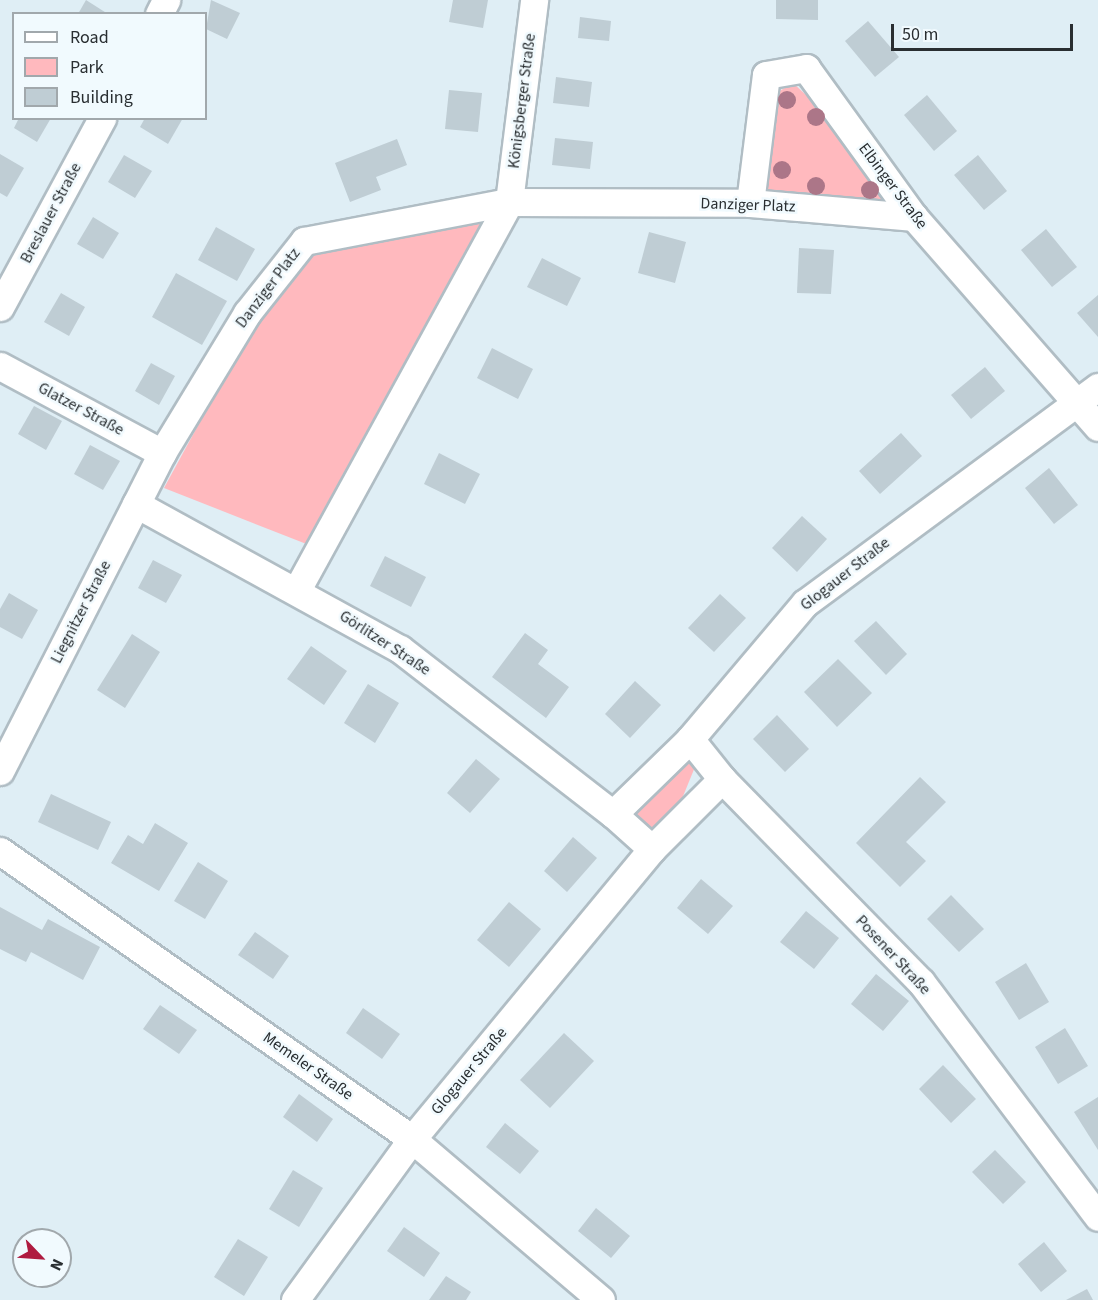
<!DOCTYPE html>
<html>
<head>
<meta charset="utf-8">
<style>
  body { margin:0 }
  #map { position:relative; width:1098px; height:1300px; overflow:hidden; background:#dfeef5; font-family:"Source Sans 3",sans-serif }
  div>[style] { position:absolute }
  .green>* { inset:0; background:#ffb9be }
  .building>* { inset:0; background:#bfcdd4 }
  .roads { filter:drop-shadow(2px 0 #b0bdc4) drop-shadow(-2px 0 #b0bdc4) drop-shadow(0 2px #b0bdc4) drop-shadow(0 -2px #b0bdc4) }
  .minor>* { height:27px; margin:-13.5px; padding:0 13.5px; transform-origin:13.5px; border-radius:13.5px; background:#fff }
  .trees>* { width:18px; height:18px; margin:-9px; border-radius:50%; background:#ac7688 }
  span { translate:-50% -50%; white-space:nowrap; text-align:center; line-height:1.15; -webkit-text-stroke:5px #f1fafe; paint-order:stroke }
  .street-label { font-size:16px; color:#292e31 }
  .legend { position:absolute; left:12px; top:12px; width:195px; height:108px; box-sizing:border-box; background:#f1fafe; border:2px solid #a1a8ac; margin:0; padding:8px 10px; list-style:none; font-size:18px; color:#292e31 }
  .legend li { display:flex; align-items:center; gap:12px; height:30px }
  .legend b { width:30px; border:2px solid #a1a8ac }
  .north { position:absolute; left:12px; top:1228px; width:60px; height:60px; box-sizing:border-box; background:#f1fafe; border:2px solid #a1a8ac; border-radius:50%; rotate:115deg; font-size:16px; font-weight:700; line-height:24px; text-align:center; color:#292e31 }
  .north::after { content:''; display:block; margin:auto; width:21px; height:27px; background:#af1b40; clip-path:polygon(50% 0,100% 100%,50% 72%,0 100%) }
  .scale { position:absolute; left:891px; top:24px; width:182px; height:27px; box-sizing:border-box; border:3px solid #292e31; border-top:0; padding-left:8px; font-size:18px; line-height:21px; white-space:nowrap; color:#292e31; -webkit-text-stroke:4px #f1fafe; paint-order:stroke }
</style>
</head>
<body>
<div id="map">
  <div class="green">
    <div style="clip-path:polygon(793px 83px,818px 106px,900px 207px,772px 200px,757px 178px,768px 98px)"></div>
    <div style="clip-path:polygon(480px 219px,494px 221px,309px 545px,164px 488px,277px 280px,303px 258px)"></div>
    <div style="clip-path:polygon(687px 755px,697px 762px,677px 811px,662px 826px,648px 828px,637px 819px,638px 802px)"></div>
  </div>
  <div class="building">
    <div style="clip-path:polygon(86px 0,108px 14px,78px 14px)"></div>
    <div style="clip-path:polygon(211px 0,240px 13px,227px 39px,206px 29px)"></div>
    <div style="clip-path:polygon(453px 0,488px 0,483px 28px,449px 22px)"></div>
    <div style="clip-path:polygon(776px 0,818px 0,818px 20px,776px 19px)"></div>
    <div style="clip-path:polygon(580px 17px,611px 21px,609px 41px,578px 38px)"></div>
    <div style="clip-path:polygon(868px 21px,899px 57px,875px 77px,845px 41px)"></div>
    <div style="clip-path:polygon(556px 77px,592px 82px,589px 107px,553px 103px)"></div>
    <div style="clip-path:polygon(449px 90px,482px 93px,478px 132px,445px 129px)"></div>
    <div style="clip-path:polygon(927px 95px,957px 131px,934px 151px,904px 115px)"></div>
    <div style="clip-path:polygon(19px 118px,51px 118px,37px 142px,14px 128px)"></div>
    <div style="clip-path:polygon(145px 118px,183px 118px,168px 144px,140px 127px)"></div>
    <div style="clip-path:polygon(555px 138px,593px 142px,590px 169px,552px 165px)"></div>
    <div style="clip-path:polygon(397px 139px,407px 165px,376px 177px,381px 190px,350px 202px,335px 163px)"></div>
    <div style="clip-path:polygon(0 154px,24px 168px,7px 197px,0 193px)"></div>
    <div style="clip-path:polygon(124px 155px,152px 171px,135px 198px,108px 182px)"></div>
    <div style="clip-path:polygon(978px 155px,1007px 191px,984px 210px,954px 175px)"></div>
    <div style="clip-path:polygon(93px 217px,119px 233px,103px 259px,77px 244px)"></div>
    <div style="clip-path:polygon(216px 227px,255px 249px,237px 281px,198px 260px)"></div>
    <div style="clip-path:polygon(1046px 229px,1077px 267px,1052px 287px,1021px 250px)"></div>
    <div style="clip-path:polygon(649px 232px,686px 242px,675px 283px,638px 273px)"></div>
    <div style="clip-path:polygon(799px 248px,834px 250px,831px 294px,797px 293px)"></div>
    <div style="clip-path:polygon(542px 258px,581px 278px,567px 306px,527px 287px)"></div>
    <div style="clip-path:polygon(176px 273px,227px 301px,202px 345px,152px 317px)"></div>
    <div style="clip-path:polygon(61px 293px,85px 307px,69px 336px,44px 322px)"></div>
    <div style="clip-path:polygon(1098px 295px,1098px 337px,1077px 313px)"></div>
    <div style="clip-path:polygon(492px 348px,533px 369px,518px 399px,477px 378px)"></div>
    <div style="clip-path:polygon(151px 363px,175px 376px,159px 405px,135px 391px)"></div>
    <div style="clip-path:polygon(985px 367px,1005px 391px,971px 419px,951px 395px)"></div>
    <div style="clip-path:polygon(34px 406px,62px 421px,46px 450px,18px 434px)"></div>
    <div style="clip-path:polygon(901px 433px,922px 456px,880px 494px,859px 471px)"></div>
    <div style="clip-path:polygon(90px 445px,120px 461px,103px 490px,74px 474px)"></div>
    <div style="clip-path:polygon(439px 453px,480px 474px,465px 504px,424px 484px)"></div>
    <div style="clip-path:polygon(1049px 468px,1078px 505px,1054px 524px,1025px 488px)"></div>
    <div style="clip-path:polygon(802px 516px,827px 539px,797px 572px,772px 548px)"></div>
    <div style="clip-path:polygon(385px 556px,426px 577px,411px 607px,370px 586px)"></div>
    <div style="clip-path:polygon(153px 560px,182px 575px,166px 603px,138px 588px)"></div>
    <div style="clip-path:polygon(9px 593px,38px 610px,22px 639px,0 627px,0 609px)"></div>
    <div style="clip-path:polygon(720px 594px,746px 618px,714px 652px,688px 628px)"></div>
    <div style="clip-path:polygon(876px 621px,907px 654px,886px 675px,854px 641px)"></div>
    <div style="clip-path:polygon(525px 633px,548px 650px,538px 664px,569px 687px,546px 718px,492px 677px)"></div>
    <div style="clip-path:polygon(132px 634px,160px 652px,125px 708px,97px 690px)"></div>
    <div style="clip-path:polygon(311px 646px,347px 671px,324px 705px,287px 679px)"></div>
    <div style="clip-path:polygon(838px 659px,872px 693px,837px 727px,804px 692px)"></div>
    <div style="clip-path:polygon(635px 681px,661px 705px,630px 738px,605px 714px)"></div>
    <div style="clip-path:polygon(368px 684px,399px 703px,375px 743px,344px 723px)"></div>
    <div style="clip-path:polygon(777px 715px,809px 749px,785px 772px,753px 739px)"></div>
    <div style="clip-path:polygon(476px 759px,500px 779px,470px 813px,447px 793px)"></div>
    <div style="clip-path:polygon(920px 777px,946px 802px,906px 842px,926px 861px,900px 887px,856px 843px)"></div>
    <div style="clip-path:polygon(51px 794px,111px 822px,98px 850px,38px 822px)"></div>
    <div style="clip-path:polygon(155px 823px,188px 843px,159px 891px,111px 863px,128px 835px,143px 844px)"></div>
    <div style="clip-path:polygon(573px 837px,597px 858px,567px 892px,544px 871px)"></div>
    <div style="clip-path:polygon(198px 862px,228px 881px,205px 919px,174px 901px)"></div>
    <div style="clip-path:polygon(701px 879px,733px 906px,708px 934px,677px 908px)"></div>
    <div style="clip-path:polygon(951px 895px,984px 929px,959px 952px,927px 919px)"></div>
    <div style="clip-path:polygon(509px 902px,541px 929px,509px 967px,477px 940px)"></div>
    <div style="clip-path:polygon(0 907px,42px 930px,48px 919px,100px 947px,83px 980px,31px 952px,26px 962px,0 949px)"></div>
    <div style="clip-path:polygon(806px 911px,839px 938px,814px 969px,780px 942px)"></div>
    <div style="clip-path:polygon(255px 932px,289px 956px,273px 979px,238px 955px)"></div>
    <div style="clip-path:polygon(1026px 963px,1049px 1002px,1019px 1020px,995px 982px)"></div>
    <div style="clip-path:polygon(876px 974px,909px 1001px,883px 1031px,851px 1004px)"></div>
    <div style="clip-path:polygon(160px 1005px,197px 1030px,179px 1054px,143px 1029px)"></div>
    <div style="clip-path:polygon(363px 1008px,400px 1034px,382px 1059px,346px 1033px)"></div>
    <div style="clip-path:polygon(1065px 1028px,1088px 1066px,1058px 1084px,1035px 1047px)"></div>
    <div style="clip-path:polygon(564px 1033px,594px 1061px,550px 1108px,520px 1080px)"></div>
    <div style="clip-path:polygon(943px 1065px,976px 1099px,951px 1123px,919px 1089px)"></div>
    <div style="clip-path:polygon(299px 1094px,333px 1119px,317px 1142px,283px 1117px)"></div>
    <div style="clip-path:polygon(1098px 1097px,1098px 1150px,1074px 1112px)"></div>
    <div style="clip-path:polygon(505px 1123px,539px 1151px,520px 1174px,486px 1147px)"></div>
    <div style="clip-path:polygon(995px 1150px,1026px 1182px,1003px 1204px,972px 1172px)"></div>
    <div style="clip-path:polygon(293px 1170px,323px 1188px,299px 1227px,269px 1209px)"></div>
    <div style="clip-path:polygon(596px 1208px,630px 1236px,611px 1258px,578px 1231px)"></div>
    <div style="clip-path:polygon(404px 1227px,440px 1253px,424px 1277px,387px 1251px)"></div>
    <div style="clip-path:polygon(238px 1239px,268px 1257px,244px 1296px,214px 1277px)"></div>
    <div style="clip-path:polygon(1044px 1242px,1067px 1271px,1041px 1292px,1018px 1264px)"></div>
    <div style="clip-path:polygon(446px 1276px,471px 1292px,466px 1300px,429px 1300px)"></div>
    <div style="clip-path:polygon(1087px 1289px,1093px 1300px,1066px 1300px)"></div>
  </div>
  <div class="roads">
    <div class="minor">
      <div style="left:159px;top:14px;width:16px;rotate:-63deg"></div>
      <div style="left:750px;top:203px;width:129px;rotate:-82.9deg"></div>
      <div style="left:766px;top:75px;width:41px;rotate:-9.9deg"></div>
      <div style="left:806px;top:68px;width:184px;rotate:54.1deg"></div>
      <div style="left:914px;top:217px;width:279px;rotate:48.8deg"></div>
      <div style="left:0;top:307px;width:215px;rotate:-61.6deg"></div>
      <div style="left:0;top:366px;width:184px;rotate:28.2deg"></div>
      <div style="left:136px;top:504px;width:301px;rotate:28.8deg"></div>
      <div style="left:400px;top:649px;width:269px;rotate:37.8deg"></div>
      <div style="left:298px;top:588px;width:440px;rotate:-61.3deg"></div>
      <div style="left:509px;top:202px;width:204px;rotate:-82.9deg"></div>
      <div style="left:690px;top:739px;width:51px;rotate:51.3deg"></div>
      <div style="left:722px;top:779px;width:284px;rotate:45.6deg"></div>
      <div style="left:921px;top:982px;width:294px;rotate:53deg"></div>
      <div style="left:0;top:771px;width:357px;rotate:-63deg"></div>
      <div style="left:162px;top:453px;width:164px;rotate:-58.7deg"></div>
      <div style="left:247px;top:313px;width:92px;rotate:-51.6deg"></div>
      <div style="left:304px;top:241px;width:209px;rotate:-10.8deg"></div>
      <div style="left:509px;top:202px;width:241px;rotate:0.2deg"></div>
      <div style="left:750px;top:203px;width:165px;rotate:4.9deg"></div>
      <div style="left:652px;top:849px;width:52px;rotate:-138.1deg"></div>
      <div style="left:613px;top:814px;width:107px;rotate:-44.2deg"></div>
      <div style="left:690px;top:739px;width:178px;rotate:-49.8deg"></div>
      <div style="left:805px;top:603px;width:364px;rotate:-36.4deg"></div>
      <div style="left:0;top:851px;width:503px;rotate:34.95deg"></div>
      <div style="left:412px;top:1139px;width:248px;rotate:40.4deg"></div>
      <div style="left:295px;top:1300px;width:199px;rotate:-54deg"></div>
      <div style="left:412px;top:1139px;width:376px;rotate:-50.4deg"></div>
      <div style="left:652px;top:849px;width:99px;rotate:-45deg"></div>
    </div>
  </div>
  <div class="trees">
    <div style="left:787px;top:100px"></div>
    <div style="left:816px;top:117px"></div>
    <div style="left:782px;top:170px"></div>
    <div style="left:816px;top:186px"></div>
    <div style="left:870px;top:190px"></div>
  </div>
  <div class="street-label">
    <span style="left:522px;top:101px;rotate:-83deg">Königsberger Straße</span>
    <span style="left:893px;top:186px;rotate:53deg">Elbinger Straße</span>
    <span style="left:748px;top:205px;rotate:2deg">Danziger Platz</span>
    <span style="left:51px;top:213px;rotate:-62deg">Breslauer Straße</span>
    <span style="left:268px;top:288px;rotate:-53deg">Danziger Platz</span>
    <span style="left:81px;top:409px;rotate:28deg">Glatzer Straße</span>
    <span style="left:845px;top:574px;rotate:-38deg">Glogauer Straße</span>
    <span style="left:81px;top:612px;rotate:-63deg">Liegnitzer Straße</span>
    <span style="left:385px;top:643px;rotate:33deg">Görlitzer Straße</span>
    <span style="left:893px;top:955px;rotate:47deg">Posener Straße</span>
    <span style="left:308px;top:1066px;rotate:35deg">Memeler Straße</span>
    <span style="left:469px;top:1071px;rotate:-50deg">Glogauer Straße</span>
  </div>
  <ul class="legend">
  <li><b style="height:8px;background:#fff"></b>Road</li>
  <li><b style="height:16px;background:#ffb9be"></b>Park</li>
  <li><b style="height:16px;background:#bfcdd4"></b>Building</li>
  </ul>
  <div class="north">N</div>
  <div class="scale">50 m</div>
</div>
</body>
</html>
